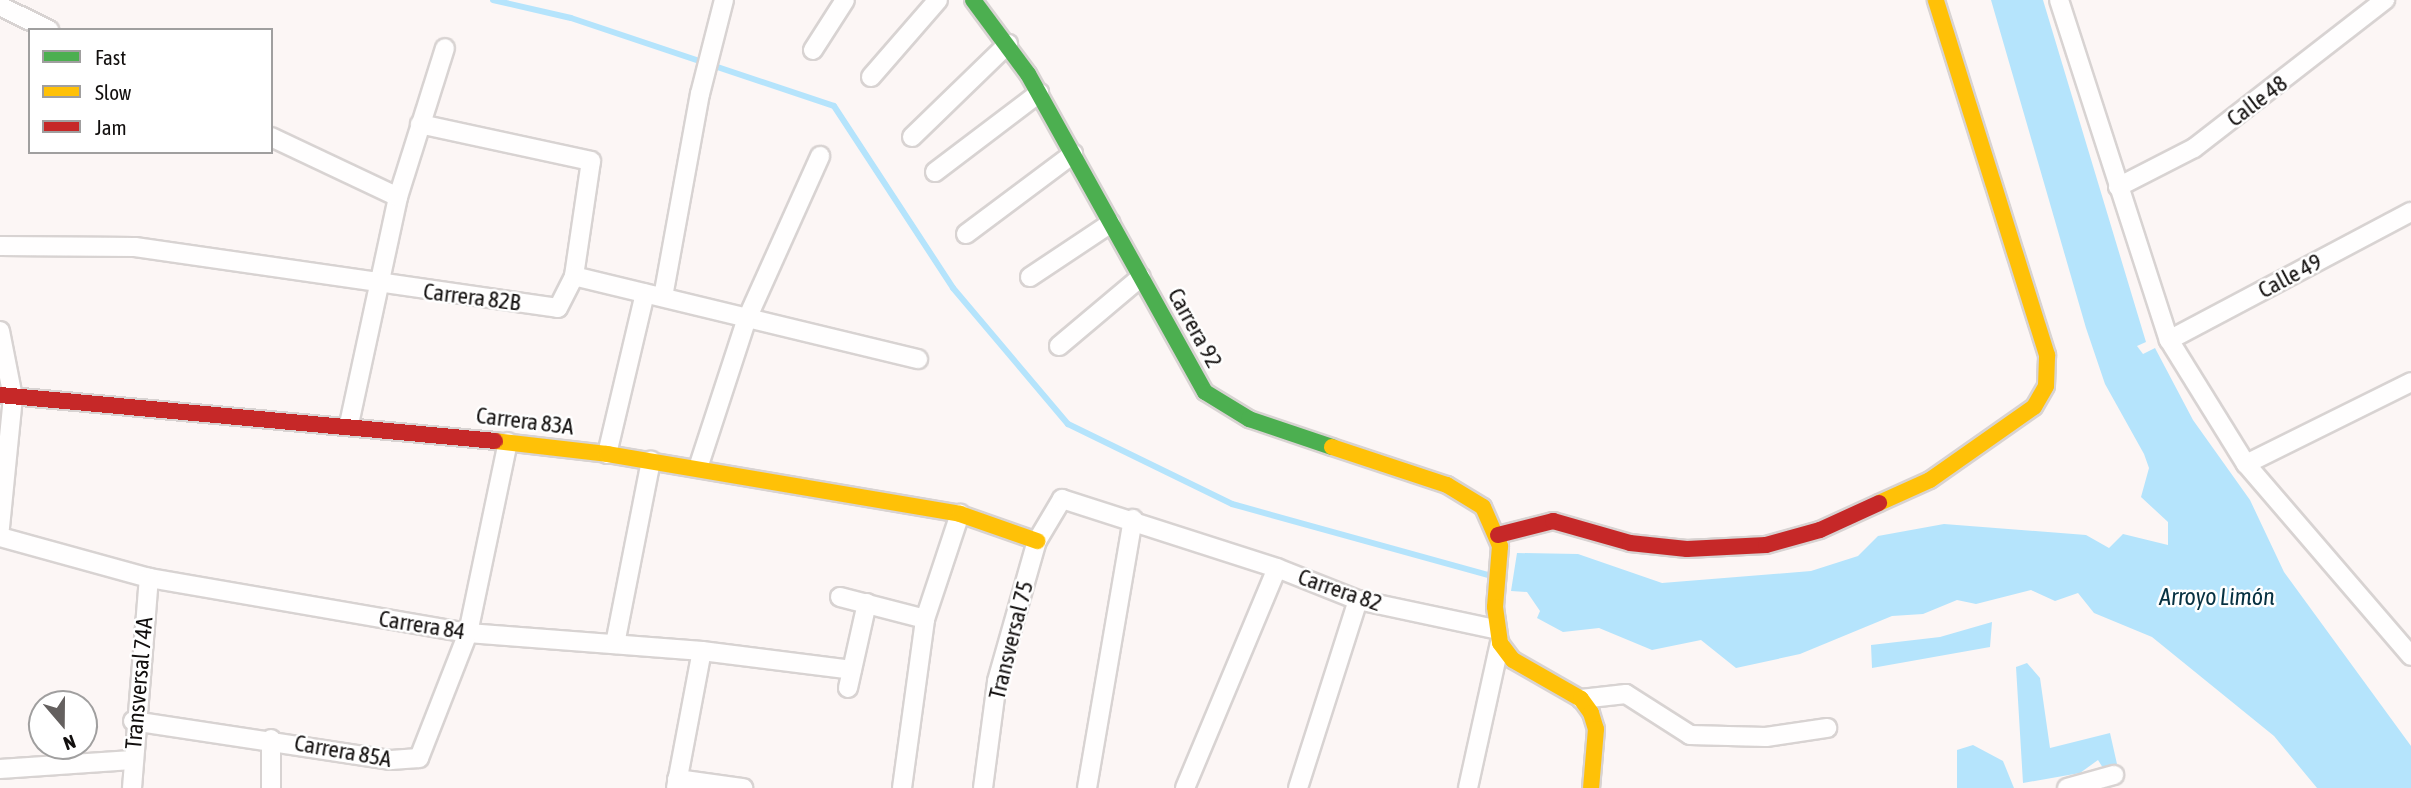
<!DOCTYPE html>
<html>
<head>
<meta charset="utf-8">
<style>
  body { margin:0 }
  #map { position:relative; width:2411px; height:788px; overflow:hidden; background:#fcf6f5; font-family:"Asap Condensed",sans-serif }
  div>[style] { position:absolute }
  .water>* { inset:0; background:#b5e4fc }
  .stream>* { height:6px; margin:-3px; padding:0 3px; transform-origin:3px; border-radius:3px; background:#b5e4fc }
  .roads { filter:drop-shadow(2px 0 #d8d3d2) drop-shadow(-2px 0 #d8d3d2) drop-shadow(0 2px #d8d3d2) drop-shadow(0 -2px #d8d3d2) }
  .street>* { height:18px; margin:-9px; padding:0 9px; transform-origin:9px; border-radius:9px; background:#fffefe }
  .fast>* { height:16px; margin:-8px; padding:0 8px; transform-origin:8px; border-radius:8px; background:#4caf50 }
  .slow>* { height:16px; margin:-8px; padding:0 8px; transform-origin:8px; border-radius:8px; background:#ffc107 }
  .jam>* { height:16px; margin:-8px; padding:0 8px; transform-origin:8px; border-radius:8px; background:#c62828 }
  span { translate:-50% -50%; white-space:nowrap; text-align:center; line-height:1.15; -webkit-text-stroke:5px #fff; paint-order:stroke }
  .street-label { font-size:23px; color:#120f0e }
  .water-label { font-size:24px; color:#063142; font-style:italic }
  .legend { position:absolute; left:28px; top:28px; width:245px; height:126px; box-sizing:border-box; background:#fff; border:2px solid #a09f9f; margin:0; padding:9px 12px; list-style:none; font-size:21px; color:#120f0e }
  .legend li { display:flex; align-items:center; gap:14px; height:35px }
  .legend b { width:35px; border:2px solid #a09f9f }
  .north { position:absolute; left:28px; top:690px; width:70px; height:70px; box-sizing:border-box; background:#fff; border:2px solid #a09f9f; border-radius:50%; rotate:160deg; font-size:19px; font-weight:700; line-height:28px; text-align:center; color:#120f0e }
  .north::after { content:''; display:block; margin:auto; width:24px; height:32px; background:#64605f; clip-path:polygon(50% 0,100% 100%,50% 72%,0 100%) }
</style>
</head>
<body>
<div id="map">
  <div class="water">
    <div style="clip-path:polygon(1991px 0,2043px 0,2146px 342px,2137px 346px,2143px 354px,2155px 348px,2193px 420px,2250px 500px,2284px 572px,2411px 746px,2411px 788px,2317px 788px,2274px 736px,2152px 637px,2094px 613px,2078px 593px,2055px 601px,2031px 590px,1976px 604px,1957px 600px,1923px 614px,1892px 616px,1800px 654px,1736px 668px,1701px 640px,1652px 650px,1599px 628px,1563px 632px,1537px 618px,1540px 611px,1527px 592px,1511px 591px,1517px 553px,1578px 554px,1662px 583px,1811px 571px,1858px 556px,1878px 536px,1944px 524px,2086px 535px,2109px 548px,2123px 534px,2168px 545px,2168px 522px,2141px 497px,2149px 468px,2144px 454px,2105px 384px,2086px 328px)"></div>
    <div style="clip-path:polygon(1992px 622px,1990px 647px,1872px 668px,1871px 645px,1940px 637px)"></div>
    <div style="clip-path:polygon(2027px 663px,2040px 678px,2050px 748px,2110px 733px,2117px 764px,2103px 768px,2098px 760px,2080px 773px,2023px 783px,2016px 667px)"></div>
    <div style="clip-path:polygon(1973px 745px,2003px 761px,2014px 788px,1957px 788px,1957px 750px)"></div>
  </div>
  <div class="stream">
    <div style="left:493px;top:0;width:80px;rotate:13deg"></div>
    <div style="left:571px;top:18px;width:277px;rotate:18.5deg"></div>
    <div style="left:834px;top:106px;width:217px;rotate:56.8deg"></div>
    <div style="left:953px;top:288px;width:178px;rotate:49.8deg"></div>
    <div style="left:1068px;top:424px;width:182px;rotate:26deg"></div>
    <div style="left:1232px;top:504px;width:270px;rotate:15.5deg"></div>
  </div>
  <div class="roads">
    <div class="street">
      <div style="left:2059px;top:0;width:357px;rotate:72.1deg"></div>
      <div style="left:2169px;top:340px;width:146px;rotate:58.2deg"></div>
      <div style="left:2246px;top:464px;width:253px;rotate:49.3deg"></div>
      <div style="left:0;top:6px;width:55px;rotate:26.1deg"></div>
      <div style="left:813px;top:50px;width:59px;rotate:-57.4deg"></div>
      <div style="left:871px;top:77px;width:102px;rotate:-49deg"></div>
      <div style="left:271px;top:137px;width:140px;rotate:25.3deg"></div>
      <div style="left:912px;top:137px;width:134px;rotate:-44.1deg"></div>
      <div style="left:935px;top:172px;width:131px;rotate:-37.2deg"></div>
      <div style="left:2118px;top:187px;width:85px;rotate:-27.2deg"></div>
      <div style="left:2194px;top:148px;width:242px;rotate:-37.8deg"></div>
      <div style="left:966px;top:234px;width:134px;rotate:-36.8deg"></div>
      <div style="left:0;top:246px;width:135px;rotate:0.4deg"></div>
      <div style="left:135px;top:247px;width:427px;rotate:8.2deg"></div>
      <div style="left:558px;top:308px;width:36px;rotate:-63deg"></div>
      <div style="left:574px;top:276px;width:116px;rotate:-81.6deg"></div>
      <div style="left:591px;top:161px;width:175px;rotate:-167.8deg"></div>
      <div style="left:574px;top:276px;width:354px;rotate:13.6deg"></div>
      <div style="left:1030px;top:277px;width:97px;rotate:-33.7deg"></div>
      <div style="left:663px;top:297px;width:206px;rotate:-79.7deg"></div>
      <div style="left:700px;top:94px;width:97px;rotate:-75.7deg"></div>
      <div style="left:0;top:331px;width:67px;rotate:78.9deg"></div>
      <div style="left:13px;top:397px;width:132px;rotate:95.7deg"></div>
      <div style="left:2169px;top:340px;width:274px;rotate:-27.9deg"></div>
      <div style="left:1059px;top:346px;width:107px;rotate:-40.1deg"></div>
      <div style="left:349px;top:424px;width:232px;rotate:-77.8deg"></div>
      <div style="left:398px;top:197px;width:156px;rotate:-72.5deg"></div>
      <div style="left:607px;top:454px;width:165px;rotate:-76.7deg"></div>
      <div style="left:2246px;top:464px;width:184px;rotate:-26.4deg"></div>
      <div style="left:698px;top:468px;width:155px;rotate:-71.9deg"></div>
      <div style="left:746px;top:321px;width:181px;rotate:-65.8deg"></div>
      <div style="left:0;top:537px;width:155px;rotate:15.4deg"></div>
      <div style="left:149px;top:578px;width:324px;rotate:9.8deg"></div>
      <div style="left:468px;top:633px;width:235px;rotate:4.4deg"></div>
      <div style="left:702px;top:651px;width:151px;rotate:7.2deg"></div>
      <div style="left:840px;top:597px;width:88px;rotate:14.5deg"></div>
      <div style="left:615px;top:644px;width:187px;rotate:-78.9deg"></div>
      <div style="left:848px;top:688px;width:87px;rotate:-77.4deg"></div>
      <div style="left:1581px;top:699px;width:45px;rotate:-6.3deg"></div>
      <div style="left:1626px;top:694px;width:76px;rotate:32.6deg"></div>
      <div style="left:1690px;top:735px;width:76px;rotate:1.5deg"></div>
      <div style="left:1766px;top:737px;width:62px;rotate:-8.4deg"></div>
      <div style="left:133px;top:721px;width:261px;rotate:8.6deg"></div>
      <div style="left:391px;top:760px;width:28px;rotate:-4deg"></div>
      <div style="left:419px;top:758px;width:134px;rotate:-68.6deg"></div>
      <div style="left:468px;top:633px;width:195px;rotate:-78.2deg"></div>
      <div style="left:271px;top:739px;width:49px;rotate:90deg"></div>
      <div style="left:0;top:769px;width:132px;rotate:-3.9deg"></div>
      <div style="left:677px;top:779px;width:67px;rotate:7.8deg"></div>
      <div style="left:132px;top:788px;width:211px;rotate:-85.4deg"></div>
      <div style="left:676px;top:788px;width:139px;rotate:-79.3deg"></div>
      <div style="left:902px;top:788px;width:171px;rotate:-82.2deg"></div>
      <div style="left:925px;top:619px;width:111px;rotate:-71.6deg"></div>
      <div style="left:983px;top:788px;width:108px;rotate:-82.5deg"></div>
      <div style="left:997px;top:681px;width:146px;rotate:-74.1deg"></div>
      <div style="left:1037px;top:541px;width:49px;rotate:-59.2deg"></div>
      <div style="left:1062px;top:499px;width:226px;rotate:17.8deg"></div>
      <div style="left:1277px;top:568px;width:87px;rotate:21.6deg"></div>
      <div style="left:1358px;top:600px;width:140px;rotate:12deg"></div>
      <div style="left:1087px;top:788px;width:273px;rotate:-80.3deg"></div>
      <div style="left:1185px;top:788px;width:238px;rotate:-67.3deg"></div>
      <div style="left:1298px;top:788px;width:197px;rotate:-72.3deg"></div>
      <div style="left:1468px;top:788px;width:148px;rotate:-77.6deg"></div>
      <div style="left:2067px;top:788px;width:49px;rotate:-15.5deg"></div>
    </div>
    <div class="fast">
      <div style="left:973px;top:0;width:92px;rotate:53.4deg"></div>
      <div style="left:1028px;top:74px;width:364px;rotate:60.9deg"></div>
      <div style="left:1205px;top:392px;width:52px;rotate:31.5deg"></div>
      <div style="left:1249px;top:419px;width:88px;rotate:18.6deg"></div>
    </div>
    <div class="slow">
      <div style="left:495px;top:441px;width:113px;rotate:6.6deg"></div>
      <div style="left:607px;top:454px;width:358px;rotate:9.6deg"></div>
      <div style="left:960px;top:514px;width:82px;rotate:19.3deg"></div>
      <div style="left:1332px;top:447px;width:121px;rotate:18.3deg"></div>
      <div style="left:1447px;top:485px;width:42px;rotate:31.4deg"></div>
      <div style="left:1483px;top:507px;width:43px;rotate:66.4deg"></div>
      <div style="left:1500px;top:546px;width:61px;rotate:94.7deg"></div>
      <div style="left:1495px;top:607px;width:36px;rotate:82deg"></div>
      <div style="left:1500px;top:643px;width:21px;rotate:53deg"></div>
      <div style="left:1513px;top:660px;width:78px;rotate:29.8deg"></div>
      <div style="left:1581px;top:699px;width:17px;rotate:54deg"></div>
      <div style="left:1591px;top:713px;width:17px;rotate:73deg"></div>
      <div style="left:1596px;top:729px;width:59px;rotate:94.8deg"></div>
      <div style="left:1879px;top:503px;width:56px;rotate:-24.3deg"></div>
      <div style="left:1930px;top:480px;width:127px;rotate:-35.1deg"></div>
      <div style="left:2034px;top:407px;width:24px;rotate:-60deg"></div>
      <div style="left:2046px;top:386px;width:31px;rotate:-88deg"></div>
      <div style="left:2047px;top:355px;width:372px;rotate:-107.4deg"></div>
    </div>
    <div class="jam">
      <div style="left:0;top:395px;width:497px;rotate:5.3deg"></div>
      <div style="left:1498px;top:535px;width:57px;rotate:-14.3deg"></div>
      <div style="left:1553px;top:521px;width:80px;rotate:15.9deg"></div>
      <div style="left:1630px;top:543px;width:57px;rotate:6deg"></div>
      <div style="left:1687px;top:549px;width:79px;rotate:-2.9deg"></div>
      <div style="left:1766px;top:545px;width:56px;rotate:-15.5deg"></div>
      <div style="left:1820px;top:530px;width:65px;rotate:-24.6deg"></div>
    </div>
  </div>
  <div class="street-label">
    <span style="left:2257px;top:101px;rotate:-37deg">Calle 48</span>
    <span style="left:2290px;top:276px;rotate:-28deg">Calle 49</span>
    <span style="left:472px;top:297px;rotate:7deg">Carrera 82B</span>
    <span style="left:1195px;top:328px;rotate:61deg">Carrera 92</span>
    <span style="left:525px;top:421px;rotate:7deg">Carrera 83A</span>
    <span style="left:1340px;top:590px;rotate:19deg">Carrera 82</span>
    <span style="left:422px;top:625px;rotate:9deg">Carrera 84</span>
    <span style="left:1011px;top:640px;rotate:-76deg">Transversal 75</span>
    <span style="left:139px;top:683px;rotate:-85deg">Transversal 74A</span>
    <span style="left:343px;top:751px;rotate:10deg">Carrera 85A</span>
  </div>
  <div class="water-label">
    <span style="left:2217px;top:597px">Arroyo Limón</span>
  </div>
  <ul class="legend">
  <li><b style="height:9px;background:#4caf50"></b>Fast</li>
  <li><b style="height:9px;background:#ffc107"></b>Slow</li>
  <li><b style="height:9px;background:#c62828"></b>Jam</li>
  </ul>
  <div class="north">N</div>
</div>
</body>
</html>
